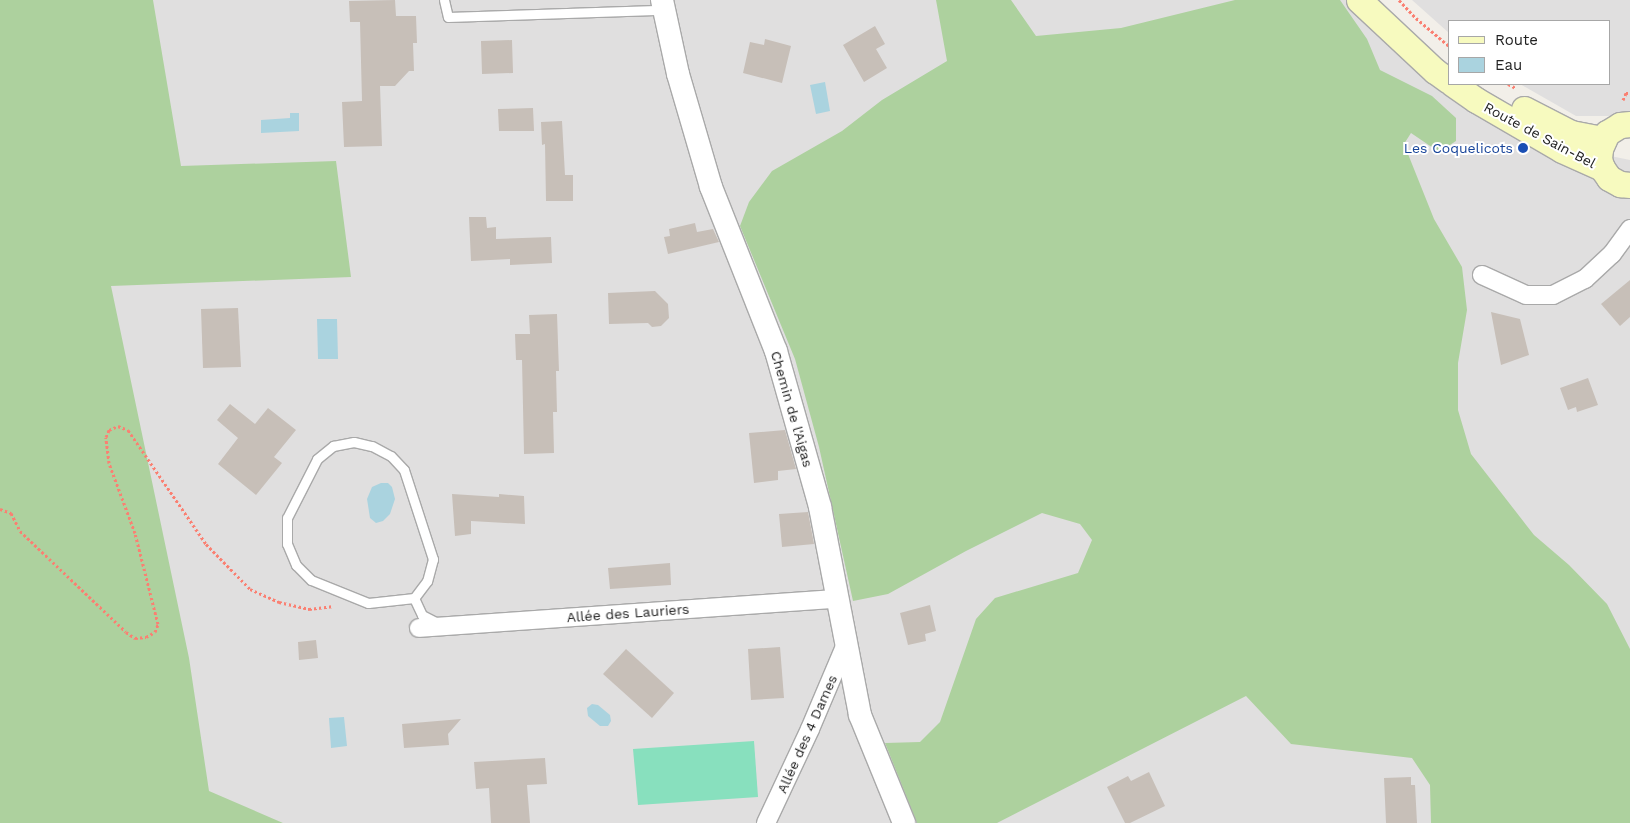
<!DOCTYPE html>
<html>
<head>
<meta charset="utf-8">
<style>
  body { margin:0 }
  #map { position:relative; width:1630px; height:823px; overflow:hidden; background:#f2efe9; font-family:"Work Sans",sans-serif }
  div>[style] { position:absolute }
  .residential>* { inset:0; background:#e0dfdf }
  .forest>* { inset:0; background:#add19e }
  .pitch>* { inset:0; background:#88e0be }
  .water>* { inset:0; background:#aad3df }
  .building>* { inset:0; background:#c7bfb8 }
  .path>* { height:3px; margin-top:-1.5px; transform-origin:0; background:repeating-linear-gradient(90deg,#fa8072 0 2.5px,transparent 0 5px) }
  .roads { filter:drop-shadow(1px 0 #a9a9a9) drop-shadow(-1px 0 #a9a9a9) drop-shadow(0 1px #a9a9a9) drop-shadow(0 -1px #a9a9a9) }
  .service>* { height:9px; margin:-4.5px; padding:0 4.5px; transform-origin:4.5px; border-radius:4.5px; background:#fff }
  .minor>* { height:18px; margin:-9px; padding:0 9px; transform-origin:9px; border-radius:9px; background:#fff }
  .tertiary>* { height:22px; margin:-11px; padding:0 11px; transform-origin:11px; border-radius:11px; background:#fff }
  .secondary>* { height:25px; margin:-12.5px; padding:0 12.5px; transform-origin:12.5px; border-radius:12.5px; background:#f7fabf }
  .dots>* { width:14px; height:14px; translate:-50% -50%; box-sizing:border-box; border:2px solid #fff; border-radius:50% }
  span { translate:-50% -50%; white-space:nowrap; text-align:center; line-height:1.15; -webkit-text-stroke:4px #fff; paint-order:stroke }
  .street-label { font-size:14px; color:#222 }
  .transit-label { font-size:14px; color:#164399 }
  .right { translate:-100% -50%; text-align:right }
  .legend { position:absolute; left:1448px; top:20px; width:162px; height:65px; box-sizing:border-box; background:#fff; border:1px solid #a7a7a7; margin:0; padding:6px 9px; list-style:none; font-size:15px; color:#222 }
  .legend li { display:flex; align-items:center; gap:10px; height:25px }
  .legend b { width:25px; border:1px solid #a7a7a7 }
</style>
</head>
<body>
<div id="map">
  <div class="residential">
    <div style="clip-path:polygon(0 0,1370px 0,1449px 71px,1591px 152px,1630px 160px,1630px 823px,0 823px)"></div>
    <div style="clip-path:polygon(1412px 0,1630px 0,1630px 116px,1576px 116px,1520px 84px,1609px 84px,1609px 21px,1449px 21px,1449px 33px)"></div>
  </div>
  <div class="forest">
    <div style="clip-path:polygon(0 0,153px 0,181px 166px,336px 161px,351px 277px,111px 286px,189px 658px,209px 791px,283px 823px,0 823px)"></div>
    <div style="clip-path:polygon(936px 0,1011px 0,1036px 36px,1121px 28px,1235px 0,1340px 0,1367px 39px,1380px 70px,1432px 96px,1456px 118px,1456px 141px,1439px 152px,1411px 133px,1404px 144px,1434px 219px,1462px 267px,1467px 310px,1458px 363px,1458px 410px,1471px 454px,1534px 535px,1569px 565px,1607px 604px,1630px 649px,1630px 823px,1431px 823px,1430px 785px,1412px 758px,1291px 744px,1246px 696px,997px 823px,917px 823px,885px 743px,920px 742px,940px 722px,976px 619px,995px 598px,1078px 573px,1092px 540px,1080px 524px,1042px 513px,966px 551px,888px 594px,853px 601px,819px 447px,795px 359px,740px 226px,749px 202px,772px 171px,842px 131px,882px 100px,947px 61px)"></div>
  </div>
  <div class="pitch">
    <div style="clip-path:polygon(754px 741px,758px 797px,638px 805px,633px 749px)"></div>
  </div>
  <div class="water">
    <div style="clip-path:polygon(825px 82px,830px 111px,816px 114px,810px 85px)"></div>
    <div style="clip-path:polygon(290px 113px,299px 113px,299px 131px,261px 133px,261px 120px,290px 118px)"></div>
    <div style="clip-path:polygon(317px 319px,337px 319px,338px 359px,318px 359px)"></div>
    <div style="clip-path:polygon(381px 483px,388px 483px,392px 487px,395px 499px,390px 514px,383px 521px,376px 523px,370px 518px,367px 499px,372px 487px)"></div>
    <div style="clip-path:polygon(592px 704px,598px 705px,610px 715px,611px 721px,608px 726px,600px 726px,588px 716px,587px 708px)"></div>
    <div style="clip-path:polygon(344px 717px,347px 746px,331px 748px,329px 718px)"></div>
  </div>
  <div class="building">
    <div style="clip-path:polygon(395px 0,396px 16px,416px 16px,417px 43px,413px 43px,414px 71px,409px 71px,395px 86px,380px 86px,382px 146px,344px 147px,342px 102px,362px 101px,360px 22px,350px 22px,349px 1px)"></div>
    <div style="clip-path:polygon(875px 26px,885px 44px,876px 49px,887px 68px,864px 82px,843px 45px)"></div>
    <div style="clip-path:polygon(765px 39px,791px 46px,782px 83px,743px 73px,750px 42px,764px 45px)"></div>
    <div style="clip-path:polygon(512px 40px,513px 73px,482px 74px,481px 41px)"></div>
    <div style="clip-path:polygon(533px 108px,534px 131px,499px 131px,498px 109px)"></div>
    <div style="clip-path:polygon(562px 121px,565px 175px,573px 175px,573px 201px,546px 201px,545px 144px,542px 145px,541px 122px)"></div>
    <div style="clip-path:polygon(469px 217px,486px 217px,487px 228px,496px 227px,496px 239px,551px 237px,552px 263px,510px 265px,510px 259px,471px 261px)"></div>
    <div style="clip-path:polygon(695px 223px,697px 232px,713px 229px,719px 242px,668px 254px,664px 237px,670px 236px,669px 229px)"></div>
    <div style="clip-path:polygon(1630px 280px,1630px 317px,1620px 326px,1601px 304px)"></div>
    <div style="clip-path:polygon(655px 291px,668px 304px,669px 318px,661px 326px,652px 327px,648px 323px,609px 324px,608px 293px)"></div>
    <div style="clip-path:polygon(238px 308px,241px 367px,203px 368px,201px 309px)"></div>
    <div style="clip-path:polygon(1491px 312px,1520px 319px,1529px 355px,1501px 365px)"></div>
    <div style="clip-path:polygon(557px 314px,559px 371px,556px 371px,557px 412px,553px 412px,554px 453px,524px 454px,522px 360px,516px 360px,515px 334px,530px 334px,529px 315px)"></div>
    <div style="clip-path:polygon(1588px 378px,1598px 405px,1577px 412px,1576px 407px,1568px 410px,1560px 388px)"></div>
    <div style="clip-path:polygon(230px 404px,255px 424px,268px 408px,296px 430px,274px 457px,282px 463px,256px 495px,218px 464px,238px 438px,217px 420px)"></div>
    <div style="clip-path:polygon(785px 430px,796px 469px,778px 471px,778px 480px,754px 483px,749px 433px)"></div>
    <div style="clip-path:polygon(452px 494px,499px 497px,499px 494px,524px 496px,525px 524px,471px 521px,471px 534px,455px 536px)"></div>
    <div style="clip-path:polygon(808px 512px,814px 544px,782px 547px,779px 514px)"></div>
    <div style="clip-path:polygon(670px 563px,671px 585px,610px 589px,608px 568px)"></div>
    <div style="clip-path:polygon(930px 605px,936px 631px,925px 634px,926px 641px,908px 645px,900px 613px)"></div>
    <div style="clip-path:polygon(316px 640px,318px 658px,299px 660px,298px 642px)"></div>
    <div style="clip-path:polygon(780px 647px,784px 698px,751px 700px,748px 649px)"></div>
    <div style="clip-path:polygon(626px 649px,674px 693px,652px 718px,603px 674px)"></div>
    <div style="clip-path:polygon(461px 719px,448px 734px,449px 745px,404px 748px,402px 724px)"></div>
    <div style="clip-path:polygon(545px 758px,547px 784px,527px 785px,530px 823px,491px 823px,489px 788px,476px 789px,474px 762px)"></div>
    <div style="clip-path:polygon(1149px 772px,1165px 806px,1130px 823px,1125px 823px,1107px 787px,1128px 776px,1131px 781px)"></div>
    <div style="clip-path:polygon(1411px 777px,1411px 785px,1415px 785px,1417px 823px,1386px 823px,1384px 778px)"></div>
  </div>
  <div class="path">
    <div style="left:1399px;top:0;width:25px;rotate:47deg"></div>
    <div style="left:1416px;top:18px;width:43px;rotate:40.3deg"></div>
    <div style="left:1508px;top:84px;width:9px;rotate:27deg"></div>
    <div style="left:1623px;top:100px;width:8px;rotate:-67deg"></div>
    <div style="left:1626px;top:93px;width:3px"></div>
    <div style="left:0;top:509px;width:12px;rotate:20deg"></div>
    <div style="left:11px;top:513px;width:20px;rotate:63deg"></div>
    <div style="left:20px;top:531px;width:146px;rotate:43.6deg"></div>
    <div style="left:126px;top:632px;width:11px;rotate:34deg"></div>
    <div style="left:135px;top:638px;width:11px;rotate:-5deg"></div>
    <div style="left:146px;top:637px;width:10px;rotate:-29deg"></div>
    <div style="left:155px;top:632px;width:9px;rotate:-69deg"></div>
    <div style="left:158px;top:624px;width:94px;rotate:-104.2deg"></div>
    <div style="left:135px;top:533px;width:75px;rotate:-110.4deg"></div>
    <div style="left:109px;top:463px;width:26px;rotate:-97deg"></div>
    <div style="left:106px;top:437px;width:8px;rotate:-67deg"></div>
    <div style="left:109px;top:430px;width:10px;rotate:-24deg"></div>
    <div style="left:118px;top:426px;width:11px;rotate:22deg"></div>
    <div style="left:128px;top:430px;width:138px;rotate:55.6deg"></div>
    <div style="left:206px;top:544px;width:63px;rotate:45.6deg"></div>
    <div style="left:250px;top:589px;width:32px;rotate:24deg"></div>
    <div style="left:279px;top:602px;width:31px;rotate:13deg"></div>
    <div style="left:309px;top:609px;width:23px;rotate:-7deg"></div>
  </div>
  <div class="roads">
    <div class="service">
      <div style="left:444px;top:0;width:17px;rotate:77deg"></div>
      <div style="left:448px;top:17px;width:215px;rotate:-1.9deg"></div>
      <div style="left:414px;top:598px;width:46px;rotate:173.8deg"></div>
      <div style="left:368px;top:603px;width:61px;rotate:-158deg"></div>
      <div style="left:311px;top:580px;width:21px;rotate:-135deg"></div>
      <div style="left:296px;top:565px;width:23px;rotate:-113deg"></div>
      <div style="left:287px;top:544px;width:26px;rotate:-90deg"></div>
      <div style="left:287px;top:518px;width:66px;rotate:-63deg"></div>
      <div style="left:317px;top:459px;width:21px;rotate:-39deg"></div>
      <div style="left:333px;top:446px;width:21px;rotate:-11deg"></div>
      <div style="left:354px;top:442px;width:18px;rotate:13deg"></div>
      <div style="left:372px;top:446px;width:21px;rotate:28deg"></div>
      <div style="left:391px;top:456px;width:19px;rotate:47deg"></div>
      <div style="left:404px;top:470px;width:94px;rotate:72deg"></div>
      <div style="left:433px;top:559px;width:23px;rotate:105deg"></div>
      <div style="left:427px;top:581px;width:21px;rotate:127deg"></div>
      <div style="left:414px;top:598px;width:19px;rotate:65deg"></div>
      <div style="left:422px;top:615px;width:18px;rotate:27deg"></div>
    </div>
    <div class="minor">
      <div style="left:1482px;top:275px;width:48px;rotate:24.4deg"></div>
      <div style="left:1526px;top:295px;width:27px"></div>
      <div style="left:1553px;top:295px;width:36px;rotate:-27deg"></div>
      <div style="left:1585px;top:279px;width:37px;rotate:-43deg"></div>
      <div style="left:1612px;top:254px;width:31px;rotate:-54deg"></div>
      <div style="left:419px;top:628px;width:419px;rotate:-4deg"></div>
      <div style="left:766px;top:823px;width:104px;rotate:-64.9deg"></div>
      <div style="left:810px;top:729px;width:92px;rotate:-67deg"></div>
    </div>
    <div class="tertiary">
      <div style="left:662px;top:0;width:76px;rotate:77.8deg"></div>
      <div style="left:678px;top:74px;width:118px;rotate:73.7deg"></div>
      <div style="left:711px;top:187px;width:176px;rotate:68.4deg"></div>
      <div style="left:776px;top:351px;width:162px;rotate:74.2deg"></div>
      <div style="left:820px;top:507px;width:212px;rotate:79.1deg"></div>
      <div style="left:860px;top:715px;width:117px;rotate:67.8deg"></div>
    </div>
    <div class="secondary">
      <div style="left:1359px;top:0;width:104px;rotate:43.1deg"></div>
      <div style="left:1435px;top:71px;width:17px;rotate:36deg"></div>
      <div style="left:1453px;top:84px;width:28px;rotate:35deg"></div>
      <div style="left:1476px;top:100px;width:99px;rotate:30.2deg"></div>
      <div style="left:1562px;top:150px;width:44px;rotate:24.2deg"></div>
      <div style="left:1524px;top:109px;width:53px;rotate:27.1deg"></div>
      <div style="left:1571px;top:133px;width:33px;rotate:11deg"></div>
      <div style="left:1630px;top:124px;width:10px;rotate:174deg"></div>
      <div style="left:1620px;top:125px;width:15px;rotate:148deg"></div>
      <div style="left:1607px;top:133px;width:17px;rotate:114deg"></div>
      <div style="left:1600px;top:149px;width:10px;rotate:96deg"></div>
      <div style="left:1599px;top:159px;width:9px;rotate:72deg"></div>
      <div style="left:1602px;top:168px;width:12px;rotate:55deg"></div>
      <div style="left:1609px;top:178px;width:13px;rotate:29deg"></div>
      <div style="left:1620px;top:184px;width:10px;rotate:6deg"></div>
    </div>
  </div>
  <div class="dots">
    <div style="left:1523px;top:148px;background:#1a4fb4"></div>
  </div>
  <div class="street-label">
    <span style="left:1540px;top:135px;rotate:28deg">Route de Sain-Bel</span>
    <span style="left:792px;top:409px;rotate:74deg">Chemin de l'Aigas</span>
    <span style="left:628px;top:613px;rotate:-4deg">Allée des Lauriers</span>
    <span style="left:807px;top:734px;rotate:-66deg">Allée des 4 Dames</span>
  </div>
  <div class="transit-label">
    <span class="right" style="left:1513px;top:148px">Les Coquelicots</span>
  </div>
  <ul class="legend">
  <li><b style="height:6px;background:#f7fabf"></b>Route</li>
  <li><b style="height:14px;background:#aad3df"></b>Eau</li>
  </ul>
</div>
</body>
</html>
